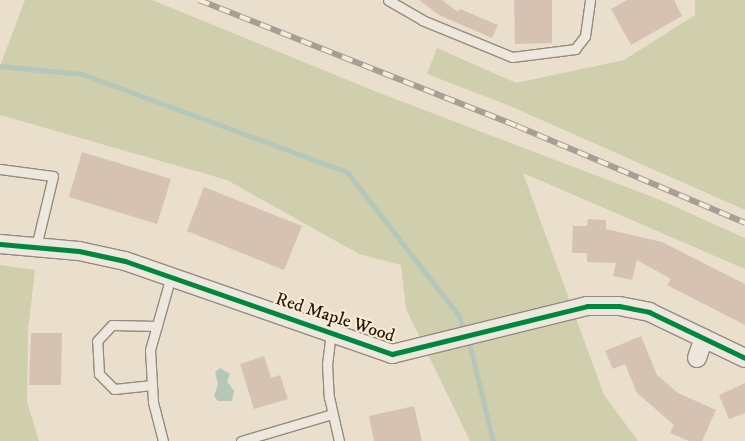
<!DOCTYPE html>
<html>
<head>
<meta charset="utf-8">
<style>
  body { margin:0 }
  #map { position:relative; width:745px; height:441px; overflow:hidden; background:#eadecc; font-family:"IM FELL DW Pica",serif }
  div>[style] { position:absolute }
  .green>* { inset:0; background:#d0cfad }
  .water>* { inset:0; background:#b4c7b9 }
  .stream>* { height:5px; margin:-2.5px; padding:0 2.5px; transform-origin:2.5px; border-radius:2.5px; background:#b4c7b9 }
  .building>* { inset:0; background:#d5c2b3 }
  .roads { filter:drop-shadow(1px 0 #948b7e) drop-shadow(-1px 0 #948b7e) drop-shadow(0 1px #948b7e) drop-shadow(0 -1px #948b7e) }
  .service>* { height:9px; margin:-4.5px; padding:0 4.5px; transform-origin:4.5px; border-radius:4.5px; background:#ede7de }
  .minor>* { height:18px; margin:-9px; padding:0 9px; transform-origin:9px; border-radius:9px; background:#ede7de }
  .rail>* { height:5.5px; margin-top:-2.75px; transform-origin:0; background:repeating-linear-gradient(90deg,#faebd5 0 11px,#a59f96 0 22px); box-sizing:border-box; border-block:1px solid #a59f96 }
  .cycleway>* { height:5px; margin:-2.5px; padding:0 2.5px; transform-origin:2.5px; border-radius:2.5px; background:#00873e }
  span { translate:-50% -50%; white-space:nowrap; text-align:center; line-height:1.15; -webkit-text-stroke:4px #faebd5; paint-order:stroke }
  .street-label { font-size:18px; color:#251603 }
</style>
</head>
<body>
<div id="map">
  <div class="green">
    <div style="clip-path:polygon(25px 0,152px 0,377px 92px,658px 199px,745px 238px,745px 269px,523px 173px,604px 395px,638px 441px,470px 441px,406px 309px,401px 265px,359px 254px,227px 180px,0 115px,0 66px)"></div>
    <div style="clip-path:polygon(695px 0,745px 0,745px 210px,510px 106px,427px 74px,437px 48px,516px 83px,624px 60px,695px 15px)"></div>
    <div style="clip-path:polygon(0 265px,35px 270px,28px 330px,27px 402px,39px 441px,0 441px)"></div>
  </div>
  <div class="water">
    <div style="clip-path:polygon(220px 368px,230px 374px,227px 381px,234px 391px,232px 401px,218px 401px,214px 396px,218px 384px,215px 372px)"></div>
  </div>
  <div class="stream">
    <div style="left:0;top:66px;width:82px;rotate:5.6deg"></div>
    <div style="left:82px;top:74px;width:283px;rotate:20.3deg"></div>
    <div style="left:347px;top:172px;width:182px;rotate:52.1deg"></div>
    <div style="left:459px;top:316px;width:37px;rotate:71deg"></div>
    <div style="left:471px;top:351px;width:93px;rotate:76.3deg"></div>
  </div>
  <div class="building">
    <div style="clip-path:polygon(419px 0,442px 0,458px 12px,460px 9px,498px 25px,492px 38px,439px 15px)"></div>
    <div style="clip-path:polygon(514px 0,552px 0,552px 43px,515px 44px)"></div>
    <div style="clip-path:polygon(627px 0,674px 0,682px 16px,631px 45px,611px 9px)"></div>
    <div style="clip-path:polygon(82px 152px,171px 179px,157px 224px,69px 197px)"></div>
    <div style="clip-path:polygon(204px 187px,302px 226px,284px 270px,187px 231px)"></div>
    <div style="clip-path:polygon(588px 219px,606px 220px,606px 229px,662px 242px,745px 284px,745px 325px,667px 285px,671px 279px,637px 260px,632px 280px,613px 276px,616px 263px,587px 262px,587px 253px,572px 253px,573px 226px,587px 226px)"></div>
    <div style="clip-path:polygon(31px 333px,62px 333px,61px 385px,29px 385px)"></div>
    <div style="clip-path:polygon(641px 336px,657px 375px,678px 393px,716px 410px,702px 441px,689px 441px,670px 433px,674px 425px,637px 393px,625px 364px,613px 369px,605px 351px)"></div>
    <div style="clip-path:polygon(264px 356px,271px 378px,280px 375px,288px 399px,254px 409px,240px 364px)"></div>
    <div style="clip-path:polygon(745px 383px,745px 413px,729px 419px,719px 395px)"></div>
    <div style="clip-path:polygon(414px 406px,422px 441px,374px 441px,369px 416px)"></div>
  </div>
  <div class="roads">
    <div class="service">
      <div style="left:388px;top:0;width:39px;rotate:30deg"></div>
      <div style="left:422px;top:20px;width:97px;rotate:22.3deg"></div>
      <div style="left:512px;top:57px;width:64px;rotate:-7.2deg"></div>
      <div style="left:575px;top:49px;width:16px;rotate:-52deg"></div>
      <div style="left:585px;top:36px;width:36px;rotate:-82deg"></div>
      <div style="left:0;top:169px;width:53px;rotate:7.5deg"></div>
      <div style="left:53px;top:176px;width:73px;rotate:103.5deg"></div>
      <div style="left:331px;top:332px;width:31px;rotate:97deg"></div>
      <div style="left:327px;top:363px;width:34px;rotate:87deg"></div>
      <div style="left:329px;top:397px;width:45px;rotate:77.2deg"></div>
      <div style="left:152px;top:385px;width:38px;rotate:174deg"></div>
      <div style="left:114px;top:389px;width:21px;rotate:-135deg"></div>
      <div style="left:99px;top:374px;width:33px;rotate:-93deg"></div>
      <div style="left:97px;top:341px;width:22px;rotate:-47deg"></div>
      <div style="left:112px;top:325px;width:45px;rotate:1.3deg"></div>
      <div style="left:163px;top:441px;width:40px;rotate:-104.4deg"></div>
      <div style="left:153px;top:402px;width:52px;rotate:-93.3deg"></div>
      <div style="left:150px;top:350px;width:77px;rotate:-74.2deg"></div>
      <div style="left:241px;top:441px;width:95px;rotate:-16.5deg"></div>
    </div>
    <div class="minor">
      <div style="left:0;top:244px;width:79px;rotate:5.1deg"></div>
      <div style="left:79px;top:251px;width:47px;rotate:12.3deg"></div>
      <div style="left:125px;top:261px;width:283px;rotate:19.2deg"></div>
      <div style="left:392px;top:354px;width:201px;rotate:-13.8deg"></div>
      <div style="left:587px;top:306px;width:32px"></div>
      <div style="left:619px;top:306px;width:31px;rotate:11deg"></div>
      <div style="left:649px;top:312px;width:106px;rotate:25.6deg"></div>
      <div style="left:697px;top:358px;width:21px;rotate:-71deg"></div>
    </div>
  </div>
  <div class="rail">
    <div style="left:199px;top:0;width:342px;rotate:21.6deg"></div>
    <div style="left:517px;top:126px;width:248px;rotate:23deg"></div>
  </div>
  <div class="cycleway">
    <div style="left:0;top:244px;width:79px;rotate:5.1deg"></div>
    <div style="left:79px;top:251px;width:47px;rotate:12.3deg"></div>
    <div style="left:125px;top:261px;width:283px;rotate:19.2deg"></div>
    <div style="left:392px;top:354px;width:201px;rotate:-13.8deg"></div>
    <div style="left:587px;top:306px;width:32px"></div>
    <div style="left:619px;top:306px;width:31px;rotate:11deg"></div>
    <div style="left:649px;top:312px;width:106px;rotate:25.6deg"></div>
  </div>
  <div class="street-label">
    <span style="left:335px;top:318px;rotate:18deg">Red Maple Wood</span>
  </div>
</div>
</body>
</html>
